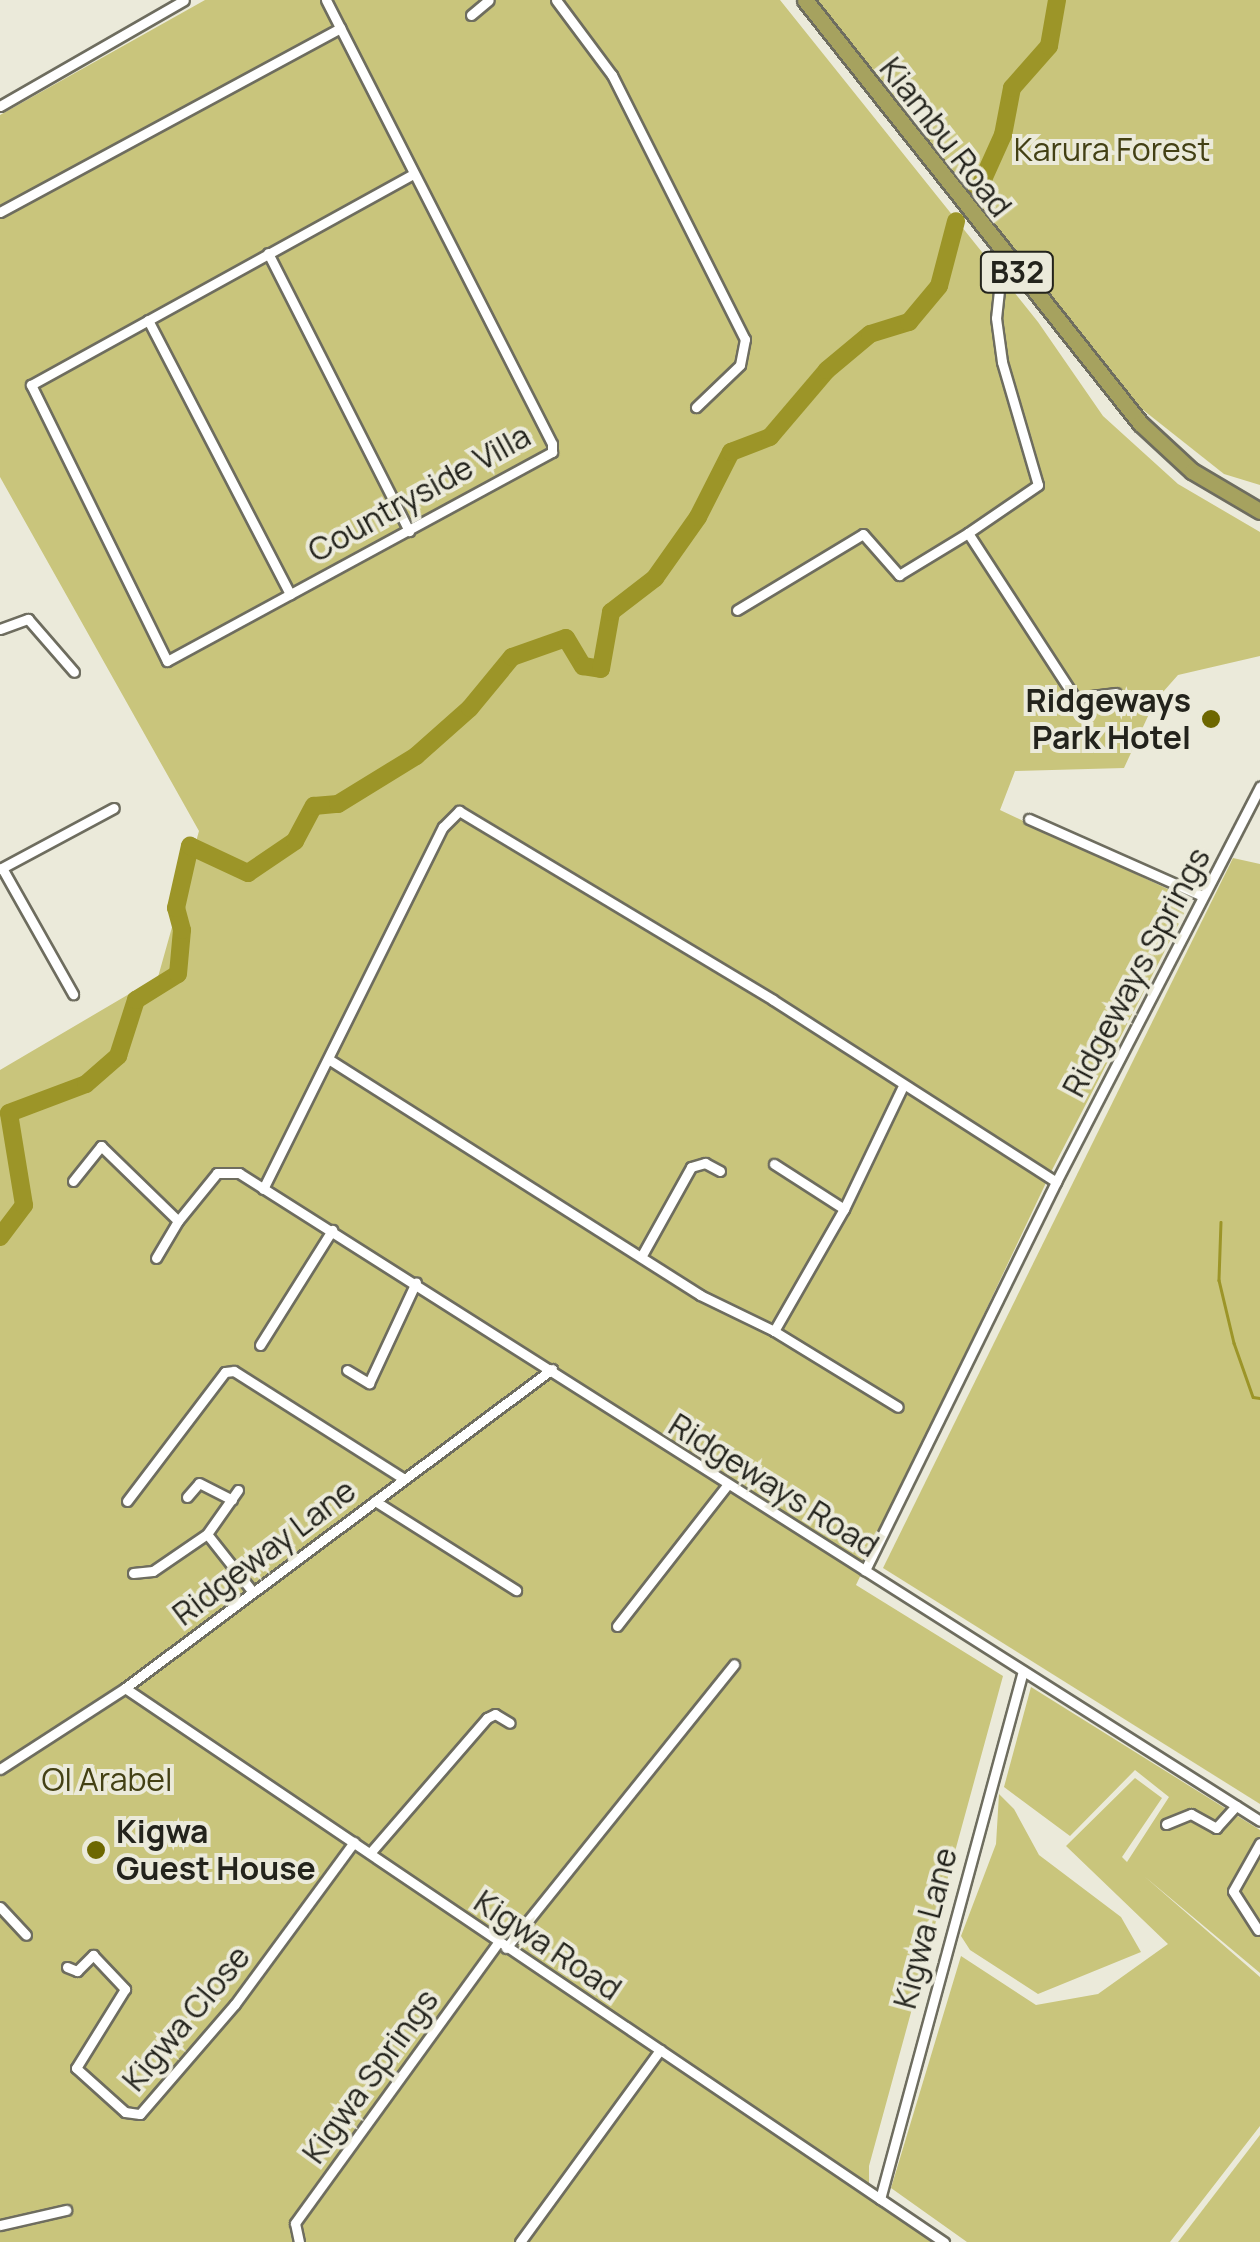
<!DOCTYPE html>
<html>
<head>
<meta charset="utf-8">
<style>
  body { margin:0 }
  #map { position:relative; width:1260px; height:2242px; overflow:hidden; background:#ebeada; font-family:Manrope,sans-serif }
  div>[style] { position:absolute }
  .green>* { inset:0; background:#c9c57c }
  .stream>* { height:2.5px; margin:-1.25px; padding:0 1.25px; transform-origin:1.25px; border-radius:1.25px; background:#9c9528 }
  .river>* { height:18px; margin:-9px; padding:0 9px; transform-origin:9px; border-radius:9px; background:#9c9528 }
  .roads { filter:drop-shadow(2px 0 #6e6d5f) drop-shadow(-2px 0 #6e6d5f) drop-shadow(0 2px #6e6d5f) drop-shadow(0 -2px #6e6d5f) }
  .minor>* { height:9px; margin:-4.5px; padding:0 4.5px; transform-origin:4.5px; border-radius:4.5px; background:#fff }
  .trunk>* { height:15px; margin:-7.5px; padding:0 7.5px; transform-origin:7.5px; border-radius:7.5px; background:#a6a25f }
  .dots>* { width:28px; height:28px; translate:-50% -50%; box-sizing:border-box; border:5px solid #ebeada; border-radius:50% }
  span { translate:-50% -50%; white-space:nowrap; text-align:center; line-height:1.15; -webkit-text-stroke:8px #ebeada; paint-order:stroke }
  .shield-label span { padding:2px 8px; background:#ebeada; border:2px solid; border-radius:8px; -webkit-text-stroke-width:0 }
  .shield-label { font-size:30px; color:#23231c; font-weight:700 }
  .street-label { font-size:32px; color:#23231c }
  .park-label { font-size:32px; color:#434014 }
  .poi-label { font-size:32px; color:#23231c; font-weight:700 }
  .right { translate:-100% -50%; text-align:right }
  .left { translate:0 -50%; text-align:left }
</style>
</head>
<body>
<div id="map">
  <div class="green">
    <div style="clip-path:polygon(205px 0,780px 0,1038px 322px,1103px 416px,1178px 484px,1260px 532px,1260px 656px,1178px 675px,1155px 701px,1124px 768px,1015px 771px,1000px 810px,1191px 900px,1052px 1170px,856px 1585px,1003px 1676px,869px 2166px,869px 2191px,942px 2242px,0 2242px,0 1070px,158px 977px,199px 831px,0 477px,0 115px)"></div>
    <div style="clip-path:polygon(807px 0,1260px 0,1260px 485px,1224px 474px,1104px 379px)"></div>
    <div style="clip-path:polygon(1233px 858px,1260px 864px,1260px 1804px,883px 1568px)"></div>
    <div style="clip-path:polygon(1031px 1687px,1260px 1830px,1260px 1973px,1144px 1876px,1260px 1977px,1260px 2126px,1170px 2242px,967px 2242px,891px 2188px,961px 1956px,1036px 2005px,1098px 1994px,1168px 1944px,1066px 1846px,1135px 1778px,1162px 1798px,1122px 1857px,1127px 1862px,1169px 1797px,1135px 1770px,1070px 1836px,1004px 1787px)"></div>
    <div style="clip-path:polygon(999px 1794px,1014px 1809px,1039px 1855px,1121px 1917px,1141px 1952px,1038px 1994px,970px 1950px,961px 1936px,996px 1844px)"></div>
    <div style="clip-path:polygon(1260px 2135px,1260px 2242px,1178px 2242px)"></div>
  </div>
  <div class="stream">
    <div style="left:1221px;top:1222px;width:58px;rotate:92deg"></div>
    <div style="left:1219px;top:1280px;width:65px;rotate:76.6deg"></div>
    <div style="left:1234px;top:1343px;width:57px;rotate:70.6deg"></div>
    <div style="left:1253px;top:1397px;width:7px;rotate:8deg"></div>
  </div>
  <div class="river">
    <div style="left:976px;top:195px;width:66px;rotate:-65.8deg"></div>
    <div style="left:1003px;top:135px;width:48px;rotate:-79.2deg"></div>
    <div style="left:1012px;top:88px;width:56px;rotate:-48.6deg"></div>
    <div style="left:1049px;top:46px;width:47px;rotate:-80.1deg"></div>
    <div style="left:0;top:1237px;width:40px;rotate:-53deg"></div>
    <div style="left:24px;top:1205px;width:93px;rotate:-99.3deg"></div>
    <div style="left:9px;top:1113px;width:82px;rotate:-20.6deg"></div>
    <div style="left:86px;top:1084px;width:43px;rotate:-41.2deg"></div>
    <div style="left:118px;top:1056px;width:59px;rotate:-72.2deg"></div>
    <div style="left:136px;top:1000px;width:49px;rotate:-31.8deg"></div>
    <div style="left:178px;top:974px;width:44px;rotate:-84.8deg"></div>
    <div style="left:182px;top:930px;width:23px;rotate:-105deg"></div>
    <div style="left:176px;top:908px;width:64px;rotate:-77.3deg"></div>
    <div style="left:190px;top:846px;width:64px;rotate:25deg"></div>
    <div style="left:248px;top:873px;width:57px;rotate:-34.2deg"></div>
    <div style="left:295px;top:841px;width:40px;rotate:-62deg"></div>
    <div style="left:314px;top:806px;width:24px;rotate:-5deg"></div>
    <div style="left:338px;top:804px;width:92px;rotate:-31.6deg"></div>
    <div style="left:416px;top:756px;width:72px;rotate:-41.6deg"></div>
    <div style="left:470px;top:708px;width:66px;rotate:-50.5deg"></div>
    <div style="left:512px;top:657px;width:57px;rotate:-19.4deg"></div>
    <div style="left:566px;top:638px;width:33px;rotate:59deg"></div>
    <div style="left:583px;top:666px;width:18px;rotate:9deg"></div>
    <div style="left:601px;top:669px;width:58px;rotate:-80deg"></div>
    <div style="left:611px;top:612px;width:56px;rotate:-37.7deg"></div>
    <div style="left:655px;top:578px;width:75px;rotate:-54.8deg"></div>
    <div style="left:698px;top:517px;width:73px;rotate:-63.1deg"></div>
    <div style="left:731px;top:452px;width:42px;rotate:-21deg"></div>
    <div style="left:770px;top:437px;width:88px;rotate:-49.6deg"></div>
    <div style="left:827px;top:370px;width:56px;rotate:-39.9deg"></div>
    <div style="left:870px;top:334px;width:41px;rotate:-17.1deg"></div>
    <div style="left:909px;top:322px;width:47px;rotate:-50.2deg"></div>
    <div style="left:939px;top:286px;width:67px;rotate:-75.3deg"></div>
  </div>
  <div class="roads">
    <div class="minor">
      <div style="left:326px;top:0;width:498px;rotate:63deg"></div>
      <div style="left:552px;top:444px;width:8px;rotate:90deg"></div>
      <div style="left:552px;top:452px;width:438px;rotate:151.5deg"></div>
      <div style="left:167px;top:661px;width:308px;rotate:-116.2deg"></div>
      <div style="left:31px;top:385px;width:437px;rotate:-28.9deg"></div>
      <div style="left:556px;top:0;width:94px;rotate:53.3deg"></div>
      <div style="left:612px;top:75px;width:296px;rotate:63.3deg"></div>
      <div style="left:745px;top:339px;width:26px;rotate:101deg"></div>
      <div style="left:740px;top:365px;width:61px;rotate:136.3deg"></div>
      <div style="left:471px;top:15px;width:23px;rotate:-40deg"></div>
      <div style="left:0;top:106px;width:212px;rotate:-29.9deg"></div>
      <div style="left:0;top:212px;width:387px;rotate:-28.4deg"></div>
      <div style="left:268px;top:253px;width:312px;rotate:63.1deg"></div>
      <div style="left:1003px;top:253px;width:65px;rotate:96.1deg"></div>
      <div style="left:996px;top:318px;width:44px;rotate:82.2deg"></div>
      <div style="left:1002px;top:362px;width:128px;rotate:73.7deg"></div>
      <div style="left:1038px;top:485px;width:85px;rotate:145.6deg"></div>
      <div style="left:968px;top:533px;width:197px;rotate:57deg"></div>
      <div style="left:1075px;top:698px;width:41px;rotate:-7deg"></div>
      <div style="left:148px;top:320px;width:309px;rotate:62.6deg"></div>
      <div style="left:737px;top:610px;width:147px;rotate:-31.1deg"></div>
      <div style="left:863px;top:534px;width:55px;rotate:48.7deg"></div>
      <div style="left:899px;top:575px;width:81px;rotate:-31.3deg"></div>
      <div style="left:0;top:629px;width:30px;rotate:-20deg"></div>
      <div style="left:28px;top:619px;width:70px;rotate:49deg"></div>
      <div style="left:1029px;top:819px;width:190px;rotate:23.9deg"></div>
      <div style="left:2px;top:868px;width:145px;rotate:60.6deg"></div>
      <div style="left:0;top:869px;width:129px;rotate:-28.2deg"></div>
      <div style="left:330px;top:1060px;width:438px;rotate:32.4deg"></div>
      <div style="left:700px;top:1295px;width:82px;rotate:25.9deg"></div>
      <div style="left:774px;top:1331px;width:145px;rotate:31.5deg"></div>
      <div style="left:774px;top:1164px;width:83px;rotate:32.7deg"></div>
      <div style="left:73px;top:1181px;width:45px;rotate:-51.3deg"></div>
      <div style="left:101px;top:1146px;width:107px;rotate:44.2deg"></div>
      <div style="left:178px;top:1221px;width:62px;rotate:-50.9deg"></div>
      <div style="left:217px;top:1173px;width:22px"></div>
      <div style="left:239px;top:1173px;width:1209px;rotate:32.4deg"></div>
      <div style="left:1056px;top:1182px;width:445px;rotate:-62.7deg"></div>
      <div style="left:263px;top:1189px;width:404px;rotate:-63.6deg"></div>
      <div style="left:443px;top:827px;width:23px;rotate:-45deg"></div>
      <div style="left:459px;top:811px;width:366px;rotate:31deg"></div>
      <div style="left:773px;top:1000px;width:336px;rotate:32.7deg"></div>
      <div style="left:1056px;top:1182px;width:433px;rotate:116.2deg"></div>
      <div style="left:641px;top:1257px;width:103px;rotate:-60.9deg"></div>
      <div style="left:691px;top:1167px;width:15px;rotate:-16deg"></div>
      <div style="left:705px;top:1163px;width:17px;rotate:28deg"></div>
      <div style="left:156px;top:1258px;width:43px;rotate:-59.3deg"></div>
      <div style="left:774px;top:1331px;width:141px;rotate:-60.2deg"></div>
      <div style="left:844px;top:1209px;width:134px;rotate:-64.4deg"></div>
      <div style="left:260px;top:1345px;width:136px;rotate:-57.9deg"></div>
      <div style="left:347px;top:1370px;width:26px;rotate:31deg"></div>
      <div style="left:369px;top:1383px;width:111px;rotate:-65deg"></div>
      <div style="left:238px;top:1490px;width:54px;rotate:125.2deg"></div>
      <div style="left:207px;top:1534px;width:73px;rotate:51.7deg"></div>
      <div style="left:187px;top:1497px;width:18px;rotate:-49deg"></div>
      <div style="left:199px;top:1483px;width:37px;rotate:27deg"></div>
      <div style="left:127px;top:1501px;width:162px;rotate:-52.8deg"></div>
      <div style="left:225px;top:1372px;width:9px;rotate:-6deg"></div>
      <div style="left:234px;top:1371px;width:201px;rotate:32.4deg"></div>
      <div style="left:375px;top:1501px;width:167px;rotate:32.3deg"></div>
      <div style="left:133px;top:1573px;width:20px;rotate:-6deg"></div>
      <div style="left:153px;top:1571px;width:65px;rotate:-34.4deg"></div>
      <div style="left:617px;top:1626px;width:179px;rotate:-52deg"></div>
      <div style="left:125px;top:1688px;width:989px;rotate:34.08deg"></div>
      <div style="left:0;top:1769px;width:149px;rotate:-32.9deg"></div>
      <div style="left:125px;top:1688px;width:533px;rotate:-36.76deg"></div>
      <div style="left:1166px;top:1824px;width:27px;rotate:-22deg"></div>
      <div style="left:1191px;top:1814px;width:29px;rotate:29deg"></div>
      <div style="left:1216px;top:1828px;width:30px;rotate:-48deg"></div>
      <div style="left:370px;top:1853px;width:179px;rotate:-49.1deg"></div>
      <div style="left:487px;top:1718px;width:9px;rotate:-27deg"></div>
      <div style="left:495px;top:1714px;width:17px;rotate:31deg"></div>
      <div style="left:0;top:1907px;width:38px;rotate:47deg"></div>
      <div style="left:1258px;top:1930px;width:46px;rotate:-122.7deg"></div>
      <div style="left:1233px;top:1891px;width:55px;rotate:-60.6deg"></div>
      <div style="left:506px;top:1948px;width:364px;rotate:-51.2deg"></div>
      <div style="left:67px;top:1967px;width:11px;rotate:22deg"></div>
      <div style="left:77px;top:1971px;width:23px;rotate:-45deg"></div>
      <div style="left:93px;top:1955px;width:47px;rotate:46.7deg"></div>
      <div style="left:125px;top:1989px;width:93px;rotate:121.8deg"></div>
      <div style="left:76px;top:2068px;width:66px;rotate:41.9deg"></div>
      <div style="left:125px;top:2112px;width:15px;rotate:8deg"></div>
      <div style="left:140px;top:2114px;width:145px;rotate:-49.2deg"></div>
      <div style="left:235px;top:2004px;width:201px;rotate:-53.7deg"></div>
      <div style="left:880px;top:2199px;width:547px;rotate:-74.85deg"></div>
      <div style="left:0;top:2225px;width:68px;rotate:-12.8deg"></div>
      <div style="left:299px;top:2242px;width:19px;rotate:-102deg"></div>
      <div style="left:295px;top:2223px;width:346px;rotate:-54.1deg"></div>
      <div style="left:520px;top:2242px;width:238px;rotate:-53.9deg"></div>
    </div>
    <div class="trunk">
      <div style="left:805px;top:0;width:540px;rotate:51.62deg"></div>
      <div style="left:1140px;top:423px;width:71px;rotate:42.7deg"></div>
      <div style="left:1192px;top:471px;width:79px;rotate:30.5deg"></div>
    </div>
  </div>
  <div class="dots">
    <div style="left:1211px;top:719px;background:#6d6700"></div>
    <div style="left:96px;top:1850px;background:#6d6700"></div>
  </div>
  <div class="shield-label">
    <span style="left:1017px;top:272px">B32</span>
  </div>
  <div class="street-label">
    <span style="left:946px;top:137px;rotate:52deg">Kiambu Road</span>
    <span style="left:419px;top:493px;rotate:-29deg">Countryside Villa</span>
    <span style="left:1136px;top:972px;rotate:-62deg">Ridgeways Springs</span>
    <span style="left:774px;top:1485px;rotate:32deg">Ridgeways Road</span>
    <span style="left:264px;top:1552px;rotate:-37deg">Ridgeway Lane</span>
    <span style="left:925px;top:1928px;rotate:-75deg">Kigwa Lane</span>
    <span style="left:548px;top:1945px;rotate:34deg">Kigwa Road</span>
    <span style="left:186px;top:2018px;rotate:-50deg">Kigwa Close</span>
    <span style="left:370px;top:2076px;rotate:-54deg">Kigwa Springs</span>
  </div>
  <div class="park-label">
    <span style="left:1112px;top:149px">Karura Forest</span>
    <span style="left:107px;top:1779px">Ol Arabel</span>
  </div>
  <div class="poi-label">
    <span class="right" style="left:1191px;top:719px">Ridgeways<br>Park Hotel</span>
    <span class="left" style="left:116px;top:1850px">Kigwa<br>Guest House</span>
  </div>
</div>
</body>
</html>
